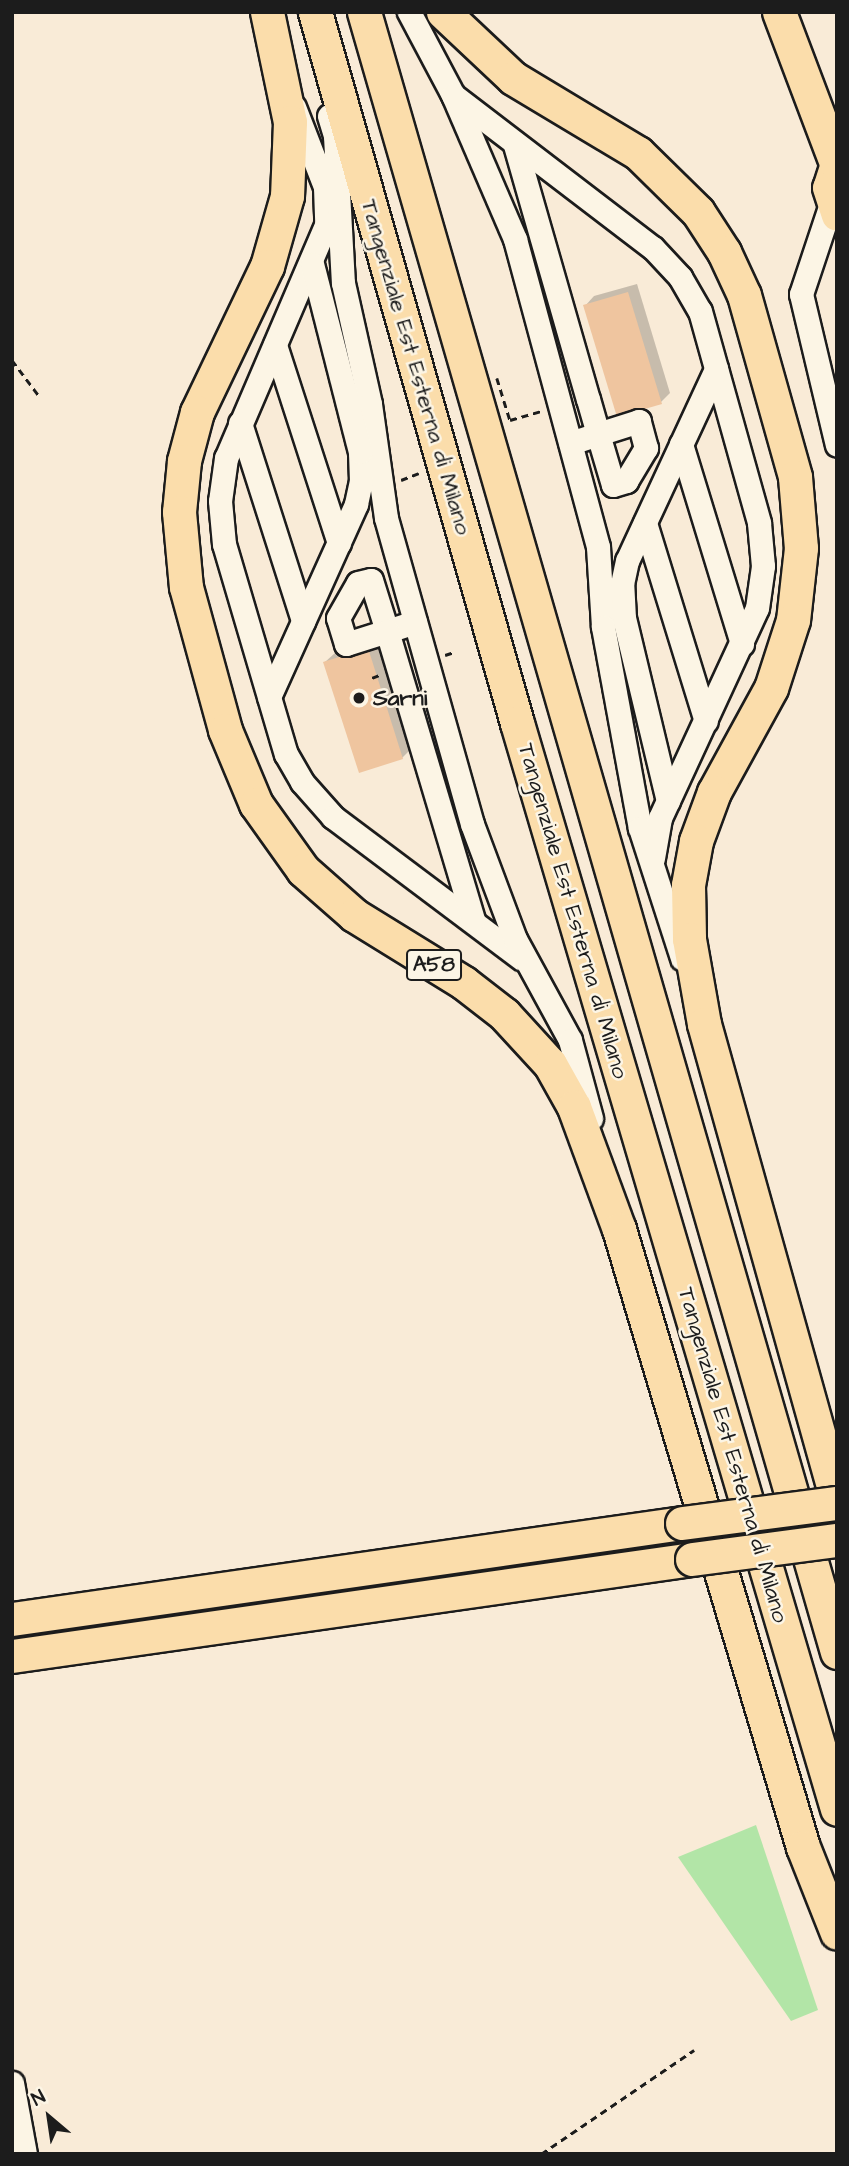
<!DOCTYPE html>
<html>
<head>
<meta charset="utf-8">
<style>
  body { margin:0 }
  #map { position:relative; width:849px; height:2166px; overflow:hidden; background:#f9ebd7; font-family:"Architects Daughter",sans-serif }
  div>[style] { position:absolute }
  .green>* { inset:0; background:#b2e5a7 }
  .shadow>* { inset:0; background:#0003 }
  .building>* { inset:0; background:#efc59f }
  .path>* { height:2.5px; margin-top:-1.25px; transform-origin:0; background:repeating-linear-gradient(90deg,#1c1c1c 0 7px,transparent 0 12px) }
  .roads { filter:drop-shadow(2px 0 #1c1c1c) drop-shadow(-2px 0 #1c1c1c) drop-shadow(0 2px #1c1c1c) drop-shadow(0 -2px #1c1c1c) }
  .minor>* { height:23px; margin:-11.5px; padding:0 11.5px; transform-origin:11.5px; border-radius:11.5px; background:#fcf5e5 }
  .major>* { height:30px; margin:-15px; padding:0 15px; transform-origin:15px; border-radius:15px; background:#fbddab }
  .highway>* { height:33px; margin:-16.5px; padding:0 16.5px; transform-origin:16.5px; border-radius:16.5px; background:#fbddab }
  .bridges { filter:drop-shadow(2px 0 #1c1c1c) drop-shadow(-2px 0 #1c1c1c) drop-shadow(0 2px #1c1c1c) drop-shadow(0 -2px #1c1c1c) }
  .highway-bridge>* { height:33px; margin:-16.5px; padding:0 16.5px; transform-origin:16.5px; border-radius:16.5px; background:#fbddab }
  .dots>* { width:19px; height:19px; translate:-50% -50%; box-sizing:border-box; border:4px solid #fcf5e5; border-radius:50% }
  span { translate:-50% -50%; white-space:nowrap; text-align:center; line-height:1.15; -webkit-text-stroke:5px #fcf5e5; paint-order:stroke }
  .shield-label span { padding:2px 5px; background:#fcf5e5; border:2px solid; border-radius:5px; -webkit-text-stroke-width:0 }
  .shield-label { font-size:21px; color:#1c1c1c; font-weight:700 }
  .street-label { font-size:23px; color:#1c1c1c }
  .poi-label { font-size:23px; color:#1c1c1c; font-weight:700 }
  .left { translate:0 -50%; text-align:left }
  .frame { position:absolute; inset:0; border:14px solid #1c1c1c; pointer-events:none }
  .north { position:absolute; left:14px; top:2082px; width:70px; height:70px; -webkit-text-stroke:5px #fcf5e5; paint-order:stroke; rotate:331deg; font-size:19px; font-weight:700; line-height:28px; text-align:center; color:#1c1c1c }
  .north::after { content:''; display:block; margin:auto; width:24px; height:32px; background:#1c1c1c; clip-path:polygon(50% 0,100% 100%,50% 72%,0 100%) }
</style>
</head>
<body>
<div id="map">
  <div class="green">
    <div style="clip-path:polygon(756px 1825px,818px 2010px,791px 2021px,678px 1857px)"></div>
  </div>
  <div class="shadow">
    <div style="clip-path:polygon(637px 284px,670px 393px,661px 402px,585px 306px,594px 296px)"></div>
    <div style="clip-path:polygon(377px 639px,411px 749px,402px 758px,325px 662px,335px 653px)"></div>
  </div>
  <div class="building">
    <div style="clip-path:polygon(628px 292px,662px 404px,617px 417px,583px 305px)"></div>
    <div style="clip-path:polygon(368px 648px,403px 759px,359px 773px,323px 662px)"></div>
  </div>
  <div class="path">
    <div style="left:12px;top:360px;width:46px;rotate:52.9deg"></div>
    <div style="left:497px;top:378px;width:44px;rotate:72.8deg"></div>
    <div style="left:510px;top:420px;width:33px;rotate:-16deg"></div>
    <div style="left:401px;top:480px;width:19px;rotate:-21deg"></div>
    <div style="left:445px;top:655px;width:9px;rotate:-18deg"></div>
    <div style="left:372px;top:678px;width:11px;rotate:-22deg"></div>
    <div style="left:541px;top:2154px;width:185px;rotate:-34.2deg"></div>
  </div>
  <div class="roads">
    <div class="minor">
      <div style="left:409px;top:12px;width:94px;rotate:62.1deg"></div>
      <div style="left:453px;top:95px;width:157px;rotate:66.7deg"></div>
      <div style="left:515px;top:239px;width:319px;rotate:74.9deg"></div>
      <div style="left:598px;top:547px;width:80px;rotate:86.4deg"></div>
      <div style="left:603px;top:627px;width:204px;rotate:79.6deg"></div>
      <div style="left:640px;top:828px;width:137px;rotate:72.1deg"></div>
      <div style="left:454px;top:96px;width:250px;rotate:37.4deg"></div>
      <div style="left:653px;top:248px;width:40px;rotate:47deg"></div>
      <div style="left:680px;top:277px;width:39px;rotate:60deg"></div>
      <div style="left:700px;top:311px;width:220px;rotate:74.4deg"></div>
      <div style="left:759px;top:523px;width:43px;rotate:84.7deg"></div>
      <div style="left:763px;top:566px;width:42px;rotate:98.1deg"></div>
      <div style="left:757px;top:608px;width:231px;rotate:114.8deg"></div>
      <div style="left:660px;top:818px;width:41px;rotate:99.9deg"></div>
      <div style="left:294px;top:107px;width:86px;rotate:68.8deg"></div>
      <div style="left:325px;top:187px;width:38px;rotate:88deg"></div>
      <div style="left:326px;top:225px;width:254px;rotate:113.2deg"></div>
      <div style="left:226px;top:458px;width:43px;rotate:97.9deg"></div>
      <div style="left:220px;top:501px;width:43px;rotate:84.7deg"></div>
      <div style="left:224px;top:544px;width:219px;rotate:73.6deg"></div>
      <div style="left:286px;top:754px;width:32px;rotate:60deg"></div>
      <div style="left:302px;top:782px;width:47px;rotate:48.5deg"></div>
      <div style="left:333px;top:817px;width:235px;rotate:36.9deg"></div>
      <div style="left:329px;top:116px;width:21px;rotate:73deg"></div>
      <div style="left:335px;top:136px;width:147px;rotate:86.9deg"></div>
      <div style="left:343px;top:283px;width:124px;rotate:77.4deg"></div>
      <div style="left:370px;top:404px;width:115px;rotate:82deg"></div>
      <div style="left:386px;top:518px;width:318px;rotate:74.3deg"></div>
      <div style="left:472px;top:824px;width:123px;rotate:69.5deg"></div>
      <div style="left:515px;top:939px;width:115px;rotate:61.4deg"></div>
      <div style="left:570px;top:1040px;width:81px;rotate:74.9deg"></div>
      <div style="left:515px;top:145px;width:264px;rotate:74deg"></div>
      <div style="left:588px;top:399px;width:36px;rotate:74deg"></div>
      <div style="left:598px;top:434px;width:53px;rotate:73.6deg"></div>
      <div style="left:613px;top:485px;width:14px;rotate:-17deg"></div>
      <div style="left:626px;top:481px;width:39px;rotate:-59deg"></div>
      <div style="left:646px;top:448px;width:28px;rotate:-105deg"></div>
      <div style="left:639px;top:421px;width:43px;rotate:162.4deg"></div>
      <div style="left:598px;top:434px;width:29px;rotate:162deg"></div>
      <div style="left:831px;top:204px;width:95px;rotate:108.4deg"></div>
      <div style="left:801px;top:294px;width:155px;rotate:76.6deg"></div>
      <div style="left:275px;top:345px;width:208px;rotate:72.1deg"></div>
      <div style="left:240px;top:423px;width:208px;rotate:72.3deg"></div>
      <div style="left:681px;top:444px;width:209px;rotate:73deg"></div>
      <div style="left:645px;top:523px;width:207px;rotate:72.9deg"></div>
      <div style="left:415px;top:622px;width:29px;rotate:162deg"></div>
      <div style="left:387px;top:631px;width:43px;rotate:162.4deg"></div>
      <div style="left:346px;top:644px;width:27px;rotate:-107deg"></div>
      <div style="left:338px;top:618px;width:40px;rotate:-60.3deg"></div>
      <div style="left:358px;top:583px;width:13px;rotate:-13deg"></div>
      <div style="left:371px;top:580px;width:53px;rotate:72.6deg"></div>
      <div style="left:387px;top:631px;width:301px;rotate:73.4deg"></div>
      <div style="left:269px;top:697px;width:212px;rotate:-65.7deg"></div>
      <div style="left:356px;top:504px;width:24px;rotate:-78deg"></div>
      <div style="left:361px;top:481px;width:29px;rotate:-92deg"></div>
      <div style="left:360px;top:452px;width:194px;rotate:-104.3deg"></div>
      <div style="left:668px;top:801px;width:188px;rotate:-103.5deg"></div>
      <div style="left:624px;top:618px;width:34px;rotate:-93deg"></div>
      <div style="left:622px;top:584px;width:24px;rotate:-78deg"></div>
      <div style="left:627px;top:561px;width:212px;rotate:-65.1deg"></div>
      <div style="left:12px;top:2083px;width:72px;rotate:79.6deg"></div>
    </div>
    <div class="major">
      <div style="left:837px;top:161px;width:28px;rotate:108deg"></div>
      <div style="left:828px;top:188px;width:29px;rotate:72deg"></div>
    </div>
    <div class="highway">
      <div style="left:267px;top:12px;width:112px;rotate:78.2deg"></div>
      <div style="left:290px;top:122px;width:74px;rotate:92.3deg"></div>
      <div style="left:287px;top:196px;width:73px;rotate:105.9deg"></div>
      <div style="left:267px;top:266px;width:162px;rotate:115.6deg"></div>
      <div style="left:197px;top:412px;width:51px;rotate:104.9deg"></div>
      <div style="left:184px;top:461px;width:51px;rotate:95.6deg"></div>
      <div style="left:179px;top:512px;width:75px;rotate:84.7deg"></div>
      <div style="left:186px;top:587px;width:148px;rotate:74.7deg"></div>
      <div style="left:225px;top:730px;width:80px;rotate:67.3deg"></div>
      <div style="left:256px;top:804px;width:81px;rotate:54.5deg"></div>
      <div style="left:303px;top:870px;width:68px;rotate:41.4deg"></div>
      <div style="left:354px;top:915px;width:129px;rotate:31.7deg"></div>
      <div style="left:464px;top:983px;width:51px;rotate:37.8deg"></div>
      <div style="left:504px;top:1014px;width:68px;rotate:47.4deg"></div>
      <div style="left:550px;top:1064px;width:49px;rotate:60.8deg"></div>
      <div style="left:574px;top:1107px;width:130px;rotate:69.8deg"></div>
      <div style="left:619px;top:1229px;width:645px;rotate:73.42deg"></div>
      <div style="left:803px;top:1847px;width:92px;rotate:68.4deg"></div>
      <div style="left:315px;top:12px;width:739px;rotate:74.14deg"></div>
      <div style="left:517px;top:723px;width:1132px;rotate:73.58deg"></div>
      <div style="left:364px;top:12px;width:1707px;rotate:73.91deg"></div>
      <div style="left:443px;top:12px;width:96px;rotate:43.3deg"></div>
      <div style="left:513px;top:78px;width:146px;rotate:31deg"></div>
      <div style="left:638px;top:153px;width:84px;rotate:44.5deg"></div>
      <div style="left:698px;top:212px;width:48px;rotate:57deg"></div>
      <div style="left:724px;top:252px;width:47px;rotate:65.1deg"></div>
      <div style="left:744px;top:295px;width:189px;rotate:74.3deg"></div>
      <div style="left:795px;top:477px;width:71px;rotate:85.2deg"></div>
      <div style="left:801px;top:548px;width:72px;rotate:96.3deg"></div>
      <div style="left:793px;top:620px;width:71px;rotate:107.9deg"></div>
      <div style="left:771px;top:688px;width:119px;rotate:118.7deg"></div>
      <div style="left:714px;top:792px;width:52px;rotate:110.2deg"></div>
      <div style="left:696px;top:841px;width:45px;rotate:100.3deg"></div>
      <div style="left:688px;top:885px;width:54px;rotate:88.9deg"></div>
      <div style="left:689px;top:939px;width:86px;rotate:80deg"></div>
      <div style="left:704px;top:1024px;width:494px;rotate:74.4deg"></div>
      <div style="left:779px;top:12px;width:161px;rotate:69.3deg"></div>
      <div style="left:12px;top:1619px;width:677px;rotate:-8.15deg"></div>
      <div style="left:12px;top:1656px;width:687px;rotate:-8.12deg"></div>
    </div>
  </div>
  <div class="bridges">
    <div class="highway-bridge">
      <div style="left:682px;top:1523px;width:156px;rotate:-7.4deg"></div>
      <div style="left:692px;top:1559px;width:146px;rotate:-7.5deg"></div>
    </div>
  </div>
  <div class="dots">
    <div style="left:359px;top:698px;background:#1c1c1c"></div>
  </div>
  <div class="shield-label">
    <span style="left:434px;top:965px">A58</span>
  </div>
  <div class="street-label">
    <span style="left:416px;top:367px;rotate:74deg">Tangenziale Est Esterna di Milano</span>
    <span style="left:573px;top:911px;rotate:74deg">Tangenziale Est Esterna di Milano</span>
    <span style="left:733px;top:1455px;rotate:74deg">Tangenziale Est Esterna di Milano</span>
  </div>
  <div class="poi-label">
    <span class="left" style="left:373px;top:698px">Sarni</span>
  </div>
  <div class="frame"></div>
  <div class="north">N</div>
</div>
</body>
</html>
